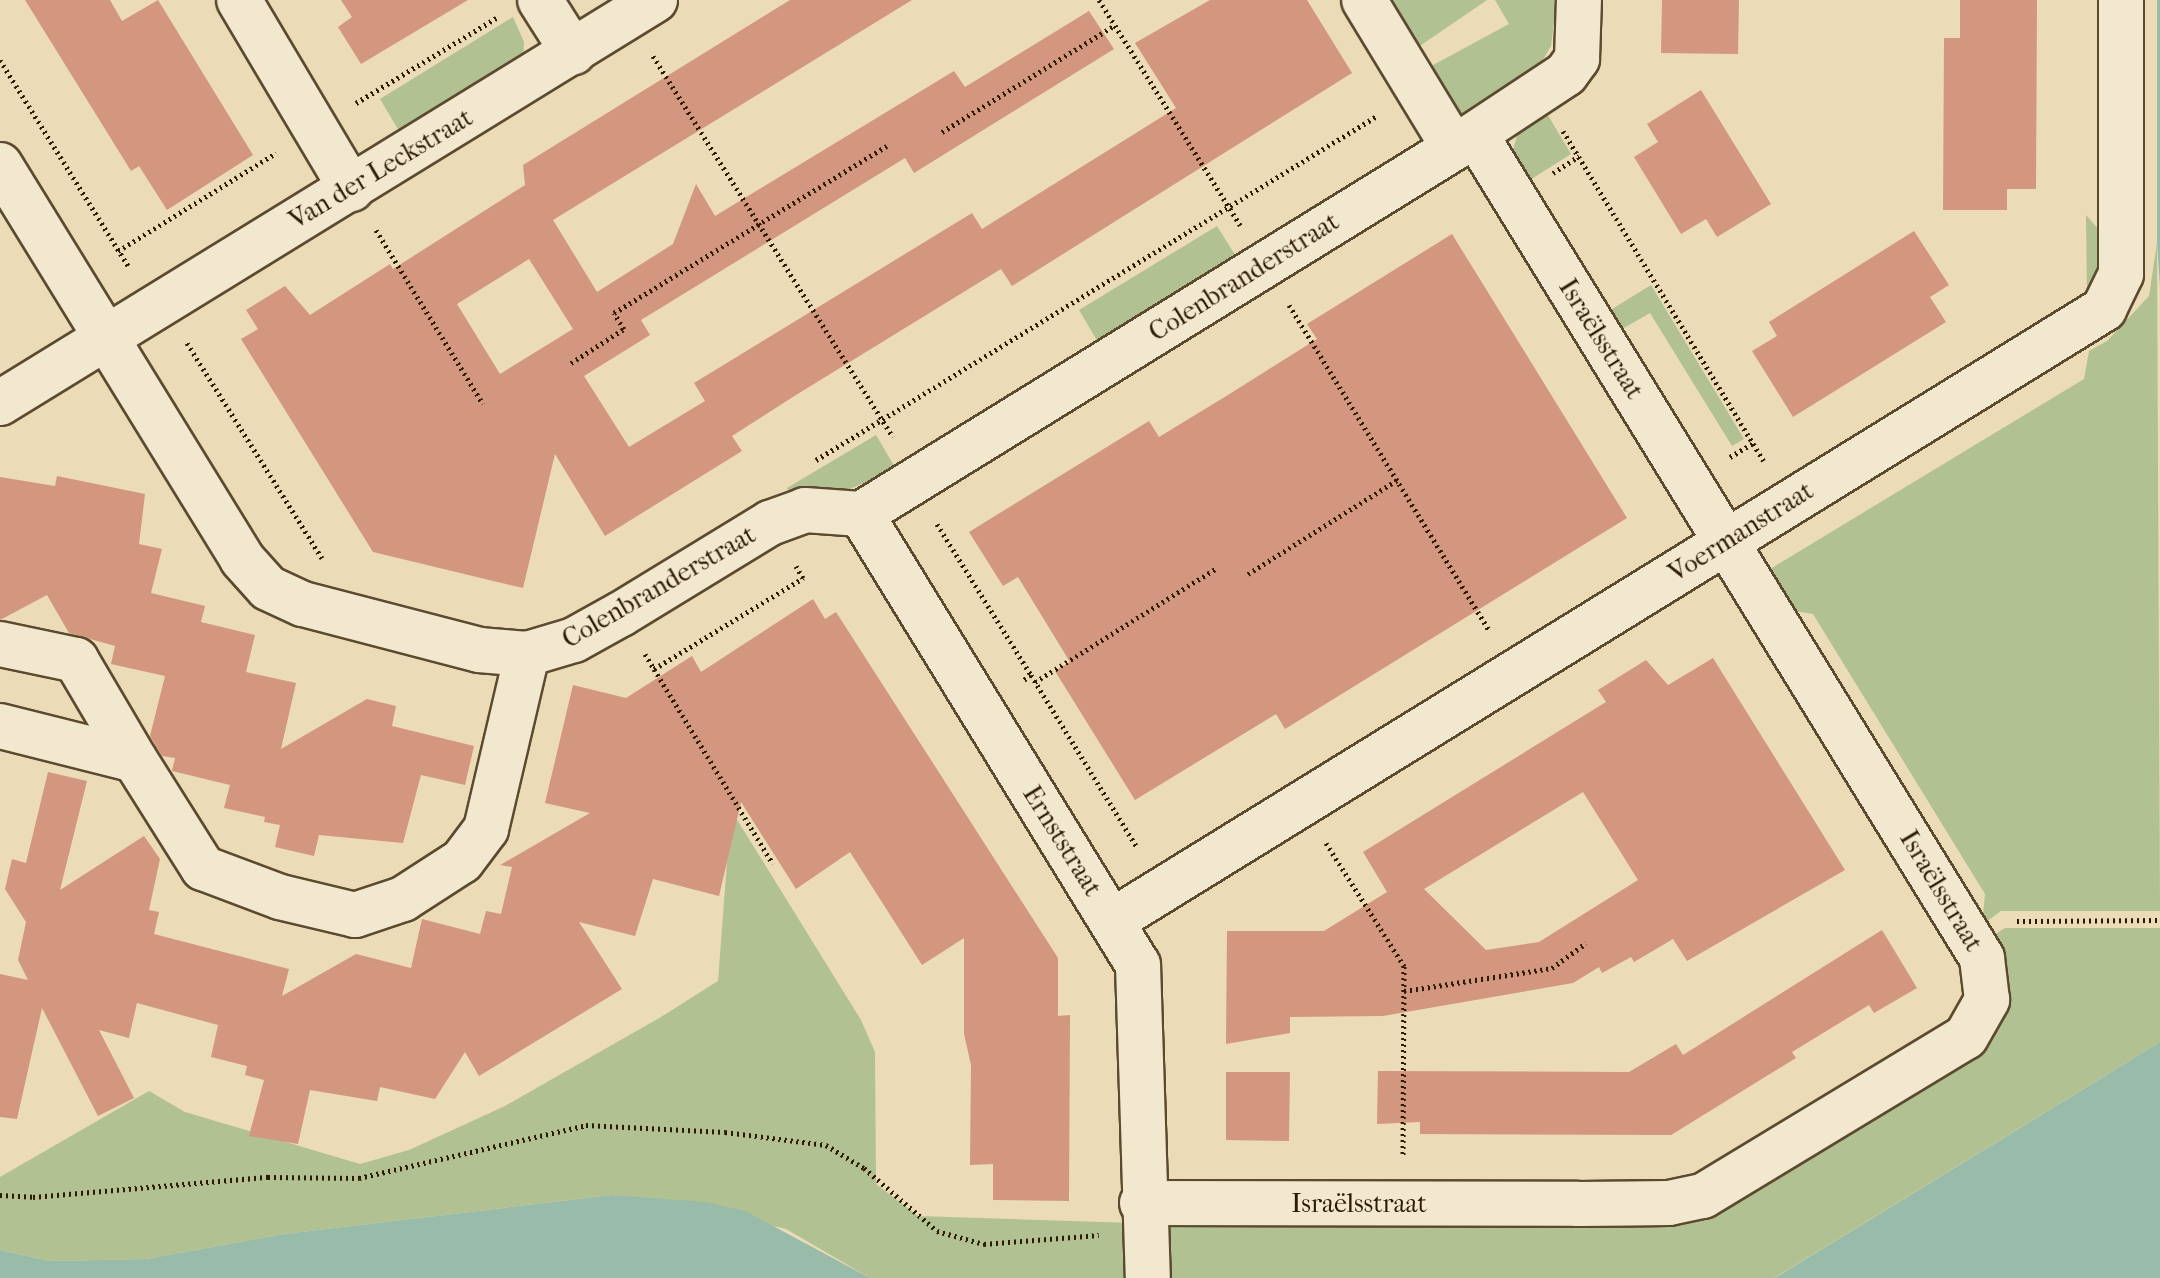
<!DOCTYPE html>
<html>
<head>
<meta charset="utf-8">
<style>
  body { margin:0 }
  #map { position:relative; width:2160px; height:1278px; overflow:hidden; background:#ebdbb6; font-family:"IM FELL French Canon",serif }
  div>[style] { position:absolute }
  .green>* { inset:0; background:#b2c192 }
  .water>* { inset:0; background:#9ba }
  .building>* { inset:0; background:#d3967f }
  .path>* { height:5px; margin-top:-2.5px; transform-origin:0; background:repeating-linear-gradient(90deg,#2c1a02 0 2px,transparent 0 6px) }
  .roads { filter:drop-shadow(2px 0 #5c4a2f) drop-shadow(-2px 0 #5c4a2f) drop-shadow(0 2px #5c4a2f) drop-shadow(0 -2px #5c4a2f) }
  .street>* { height:44px; margin:-22px; padding:0 22px; transform-origin:22px; border-radius:22px; background:#f2e8d0 }
  span { translate:-50% -50%; white-space:nowrap; text-align:center; line-height:1.15; -webkit-text-stroke:6px #f2e8d0; paint-order:stroke }
  .street-label { font-size:26px; color:#2c1a02 }
</style>
</head>
<body>
<div id="map">
  <div class="green">
    <div style="clip-path:polygon(1379px 0,1487px 0,1411px 52px)"></div>
    <div style="clip-path:polygon(1495px 0,1557px 0,1551px 46px,1538px 68px,1455px 123px,1422px 71px,1509px 24px)"></div>
    <div style="clip-path:polygon(513px 17px,524px 42px,523px 60px,405px 141px,380px 99px)"></div>
    <div style="clip-path:polygon(1546px 112px,1571px 154px,1522px 185px,1510px 159px,1518px 133px)"></div>
    <div style="clip-path:polygon(2086px 215px,2106px 238px,2104px 279px,2087px 297px)"></div>
    <div style="clip-path:polygon(1217px 226px,1237px 258px,1099px 344px,1079px 310px)"></div>
    <div style="clip-path:polygon(2157px 243px,2160px 911px,2001px 911px,1982px 925px,1985px 894px,1813px 614px,1788px 610px,1765px 572px,2084px 379px,2089px 351px,2107px 341px,2149px 296px)"></div>
    <div style="clip-path:polygon(1651px 285px,1744px 439px,1732px 446px,1650px 313px,1615px 333px,1604px 314px)"></div>
    <div style="clip-path:polygon(876px 435px,896px 469px,843px 492px,791px 496px,787px 488px)"></div>
    <div style="clip-path:polygon(731px 810px,861px 1020px,875px 1052px,876px 1184px,918px 1216px,1134px 1223px,1136px 1278px,870px 1278px,786px 1229px,655px 1199px,612px 1195px,284px 1234px,146px 1259px,49px 1261px,0 1250px,0 1177px,149px 1091px,185px 1112px,360px 1164px,409px 1150px,505px 1106px,661px 1017px,718px 981px)"></div>
    <div style="clip-path:polygon(2005px 928px,2160px 928px,2160px 1042px,1774px 1278px,1159px 1278px,1160px 1222px,1664px 1224px,1983px 1044px,1997px 1028px,2005px 1006px,2007px 969px,1989px 938px)"></div>
  </div>
  <div class="water">
    <div style="clip-path:polygon(2157px 0,2160px 0,2160px 287px,2157px 243px)"></div>
    <div style="clip-path:polygon(2160px 1042px,2160px 1278px,1774px 1278px,1778px 1276px)"></div>
    <div style="clip-path:polygon(612px 1195px,706px 1202px,745px 1211px,870px 1278px,0 1278px,0 1250px,49px 1261px,146px 1259px,284px 1234px)"></div>
  </div>
  <div class="building">
    <div style="clip-path:polygon(25px 0,110px 0,122px 21px,158px 0,253px 155px,167px 210px,139px 166px,131px 171px)"></div>
    <div style="clip-path:polygon(341px 0,468px 0,361px 64px,338px 27px,352px 17px)"></div>
    <div style="clip-path:polygon(evenodd,790px 0,912px 0,553px 220px,597px 292px,673px 244px,696px 184px,715px 216px,954px 71px,965px 87px,1089px 11px,1114px 49px,914px 173px,905px 158px,641px 320px,650px 335px,584px 376px,629px 447px,705px 401px,694px 383px,972px 213px,982px 229px,1176px 108px,1135px 43px,1210px 0,1307px 0,1352px 73px,1012px 286px,1001px 269px,796px 395px,732px 436px,742px 451px,605px 536px,555px 454px,523px 588px,373px 552px,241px 339px,258px 329px,246px 310px,285px 286px,310px 315px,390px 264px,393px 269px,525px 185px,523px 165px,790px 0,529px 259px,573px 329px,500px 374px,457px 304px,529px 259px)"></div>
    <div style="clip-path:polygon(1662px 0,1739px 0,1738px 54px,1661px 53px)"></div>
    <div style="clip-path:polygon(1960px 0,2037px 0,2036px 189px,2007px 189px,2007px 210px,1943px 210px,1944px 38px,1960px 38px)"></div>
    <div style="clip-path:polygon(1701px 90px,1771px 204px,1717px 237px,1706px 219px,1681px 234px,1634px 157px,1658px 142px,1647px 124px)"></div>
    <div style="clip-path:polygon(1914px 231px,1949px 285px,1930px 297px,1946px 322px,1793px 417px,1752px 351px,1777px 336px,1769px 322px)"></div>
    <div style="clip-path:polygon(1452px 234px,1627px 518px,1285px 729px,1276px 714px,1135px 800px,1055px 671px,1070px 662px,1018px 577px,1003px 586px,969px 532px,1149px 421px,1159px 437px,1228px 395px,1317px 339px,1307px 324px)"></div>
    <div style="clip-path:polygon(57px 476px,145px 494px,139px 544px,162px 549px,151px 593px,205px 606px,201px 622px,255px 635px,246px 672px,296px 683px,281px 749px,367px 699px,396px 706px,392px 726px,474px 746px,465px 785px,421px 775px,403px 843px,319px 835px,314px 856px,275px 847px,280px 825px,264px 822px,265px 817px,224px 808px,230px 785px,172px 771px,175px 758px,162px 756px,150px 736px,165px 676px,111px 664px,115px 646px,69px 633px,47px 595px,0 620px,0 477px,55px 486px)"></div>
    <div style="clip-path:polygon(813px 599px,825px 619px,836px 612px,1058px 958px,1058px 1016px,1070px 1015px,1069px 1201px,993px 1200px,993px 1164px,970px 1165px,971px 1065px,964px 1034px,964px 938px,922px 965px,850px 852px,796px 889px,741px 802px,719px 896px,653px 879px,635px 936px,579px 922px,622px 989px,479px 1076px,465px 1052px,435px 1099px,380px 1087px,377px 1101px,310px 1090px,298px 1144px,249px 1136px,264px 1080px,245px 1075px,247px 1066px,211px 1057px,218px 1025px,137px 1003px,129px 1038px,99px 1030px,134px 1098px,98px 1116px,42px 1008px,17px 1119px,0 1117px,0 974px,28px 980px,18px 960px,26px 922px,5px 889px,12px 859px,26px 863px,48px 772px,87px 781px,60px 890px,144px 836px,160px 859px,149px 910px,159px 912px,154px 934px,289px 969px,282px 996px,356px 954px,411px 968px,422px 919px,480px 934px,486px 911px,501px 914px,512px 867px,500px 865px,590px 813px,545px 803px,573px 685px,626px 698px,692px 656px,701px 672px)"></div>
    <div style="clip-path:polygon(evenodd,1713px 658px,1845px 870px,1687px 961px,1673px 939px,1634px 962px,1631px 957px,1602px 973px,1599px 967px,1573px 983px,1383px 1016px,1290px 1017px,1290px 1033px,1226px 1044px,1227px 931px,1324px 931px,1387px 892px,1363px 852px,1606px 702px,1598px 690px,1646px 660px,1668px 685px,1713px 658px,1583px 792px,1638px 880px,1539px 942px,1486px 950px,1424px 889px,1583px 792px)"></div>
    <div style="clip-path:polygon(1882px 930px,1917px 988px,1874px 1013px,1869px 1005px,1792px 1052px,1796px 1058px,1671px 1135px,1420px 1134px,1420px 1122px,1377px 1124px,1378px 1071px,1629px 1072px,1676px 1044px,1683px 1055px)"></div>
    <div style="clip-path:polygon(1226px 1072px,1290px 1072px,1289px 1141px,1226px 1140px)"></div>
  </div>
  <div class="path">
    <div style="left:1099px;top:0;width:266px;rotate:57.9deg"></div>
    <div style="left:653px;top:56px;width:450px;rotate:57.8deg"></div>
    <div style="left:0;top:60px;width:243px;rotate:58.1deg"></div>
    <div style="left:356px;top:103px;width:166px;rotate:-31.2deg"></div>
    <div style="left:1563px;top:131px;width:386px;rotate:58.7deg"></div>
    <div style="left:942px;top:132px;width:203px;rotate:-31.7deg"></div>
    <div style="left:1553px;top:173px;width:31px;rotate:-33deg"></div>
    <div style="left:376px;top:230px;width:204px;rotate:58.4deg"></div>
    <div style="left:118px;top:251px;width:186px;rotate:-31.8deg"></div>
    <div style="left:1289px;top:305px;width:382px;rotate:58.4deg"></div>
    <div style="left:187px;top:343px;width:254px;rotate:57.9deg"></div>
    <div style="left:571px;top:363px;width:63px;rotate:-32.7deg"></div>
    <div style="left:624px;top:329px;width:19px;rotate:-122deg"></div>
    <div style="left:614px;top:313px;width:320px;rotate:-31.5deg"></div>
    <div style="left:1730px;top:457px;width:27px;rotate:-31deg"></div>
    <div style="left:816px;top:460px;width:658px;rotate:-31.52deg"></div>
    <div style="left:937px;top:524px;width:178px;rotate:58.1deg"></div>
    <div style="left:1031px;top:675px;width:11px;rotate:146deg"></div>
    <div style="left:1248px;top:574px;width:176px;rotate:-32.2deg"></div>
    <div style="left:645px;top:654px;width:17px;rotate:59deg"></div>
    <div style="left:654px;top:669px;width:175px;rotate:-31.4deg"></div>
    <div style="left:803px;top:578px;width:14px;rotate:-120deg"></div>
    <div style="left:654px;top:669px;width:228px;rotate:58.6deg"></div>
    <div style="left:1031px;top:675px;width:202px;rotate:58.4deg"></div>
    <div style="left:1035px;top:682px;width:213px;rotate:-32.1deg"></div>
    <div style="left:1326px;top:843px;width:146px;rotate:57.6deg"></div>
    <div style="left:1404px;top:966px;width:189px;rotate:90.3deg"></div>
    <div style="left:2017px;top:921px;width:143px;rotate:-0.4deg"></div>
    <div style="left:1404px;top:991px;width:150px;rotate:-8.8deg"></div>
    <div style="left:1552px;top:968px;width:42px;rotate:-36.3deg"></div>
    <div style="left:0;top:1195px;width:33px;rotate:3deg"></div>
    <div style="left:33px;top:1197px;width:236px;rotate:-4.9deg"></div>
    <div style="left:268px;top:1177px;width:91px;rotate:0.6deg"></div>
    <div style="left:359px;top:1178px;width:233px;rotate:-13.1deg"></div>
    <div style="left:586px;top:1125px;width:139px;rotate:2.9deg"></div>
    <div style="left:725px;top:1132px;width:102px;rotate:7.3deg"></div>
    <div style="left:826px;top:1145px;width:44px;rotate:31.2deg"></div>
    <div style="left:864px;top:1168px;width:96px;rotate:40.8deg"></div>
    <div style="left:937px;top:1231px;width:49px;rotate:15.5deg"></div>
    <div style="left:984px;top:1244px;width:115px;rotate:-4.5deg"></div>
  </div>
  <div class="roads">
    <div class="street">
      <div style="left:239px;top:0;width:220px;rotate:59.3deg"></div>
      <div style="left:540px;top:0;width:62px;rotate:57.6deg"></div>
      <div style="left:1364px;top:0;width:173px;rotate:58.7deg"></div>
      <div style="left:0;top:165px;width:462px;rotate:58.4deg"></div>
      <div style="left:242px;top:559px;width:39px;rotate:48deg"></div>
      <div style="left:268px;top:588px;width:38px;rotate:25deg"></div>
      <div style="left:303px;top:604px;width:182px;rotate:14.6deg"></div>
      <div style="left:479px;top:650px;width:48px;rotate:4.8deg"></div>
      <div style="left:527px;top:654px;width:49px;rotate:-16.6deg"></div>
      <div style="left:574px;top:640px;width:54px;rotate:-29deg"></div>
      <div style="left:621px;top:614px;width:175px;rotate:-31.4deg"></div>
      <div style="left:770px;top:523px;width:37px;rotate:-20deg"></div>
      <div style="left:805px;top:510px;width:56px;rotate:4.1deg"></div>
      <div style="left:861px;top:514px;width:697px;rotate:-31.68deg"></div>
      <div style="left:1454px;top:148px;width:134px;rotate:-33.5deg"></div>
      <div style="left:1566px;top:74px;width:19px;rotate:-54deg"></div>
      <div style="left:1577px;top:59px;width:59px;rotate:-88.1deg"></div>
      <div style="left:0;top:403px;width:769px;rotate:-31.6deg"></div>
      <div style="left:861px;top:514px;width:529px;rotate:58.44deg"></div>
      <div style="left:1138px;top:965px;width:313px;rotate:88.2deg"></div>
      <div style="left:0;top:644px;width:78px;rotate:11.9deg"></div>
      <div style="left:76px;top:660px;width:116px;rotate:59.5deg"></div>
      <div style="left:0;top:726px;width:139px;rotate:14.1deg"></div>
      <div style="left:135px;top:760px;width:128px;rotate:57.8deg"></div>
      <div style="left:203px;top:868px;width:82px;rotate:20.6deg"></div>
      <div style="left:280px;top:897px;width:77px;rotate:13.5deg"></div>
      <div style="left:355px;top:915px;width:51px;rotate:-18.4deg"></div>
      <div style="left:403px;top:899px;width:70px;rotate:-32.8deg"></div>
      <div style="left:462px;top:861px;width:40px;rotate:-53deg"></div>
      <div style="left:486px;top:829px;width:180px;rotate:-76.8deg"></div>
      <div style="left:1112px;top:921px;width:1166px;rotate:-31.67deg"></div>
      <div style="left:2104px;top:309px;width:39px;rotate:-64deg"></div>
      <div style="left:2121px;top:274px;width:274px;rotate:-90deg"></div>
      <div style="left:1142px;top:1203px;width:436px;rotate:0.1deg"></div>
      <div style="left:1578px;top:1204px;width:91px;rotate:-0.6deg"></div>
      <div style="left:1669px;top:1203px;width:35px;rotate:-12deg"></div>
      <div style="left:1703px;top:1196px;width:307px;rotate:-31.2deg"></div>
      <div style="left:1966px;top:1037px;width:43px;rotate:-60.4deg"></div>
      <div style="left:1987px;top:1000px;width:42px;rotate:-96.8deg"></div>
      <div style="left:1982px;top:958px;width:967px;rotate:-121.6deg"></div>
    </div>
  </div>
  <div class="street-label">
    <span style="left:381px;top:169px;rotate:-31deg">Van der Leckstraat</span>
    <span style="left:1244px;top:277px;rotate:-32deg">Colenbranderstraat</span>
    <span style="left:1601px;top:339px;rotate:58deg">Israëlsstraat</span>
    <span style="left:1741px;top:532px;rotate:-32deg">Voermanstraat</span>
    <span style="left:659px;top:587px;rotate:-30deg">Colenbranderstraat</span>
    <span style="left:1062px;top:841px;rotate:58deg">Ernststraat</span>
    <span style="left:1941px;top:891px;rotate:59deg">Israëlsstraat</span>
    <span style="left:1359px;top:1204px">Israëlsstraat</span>
  </div>
</div>
</body>
</html>
